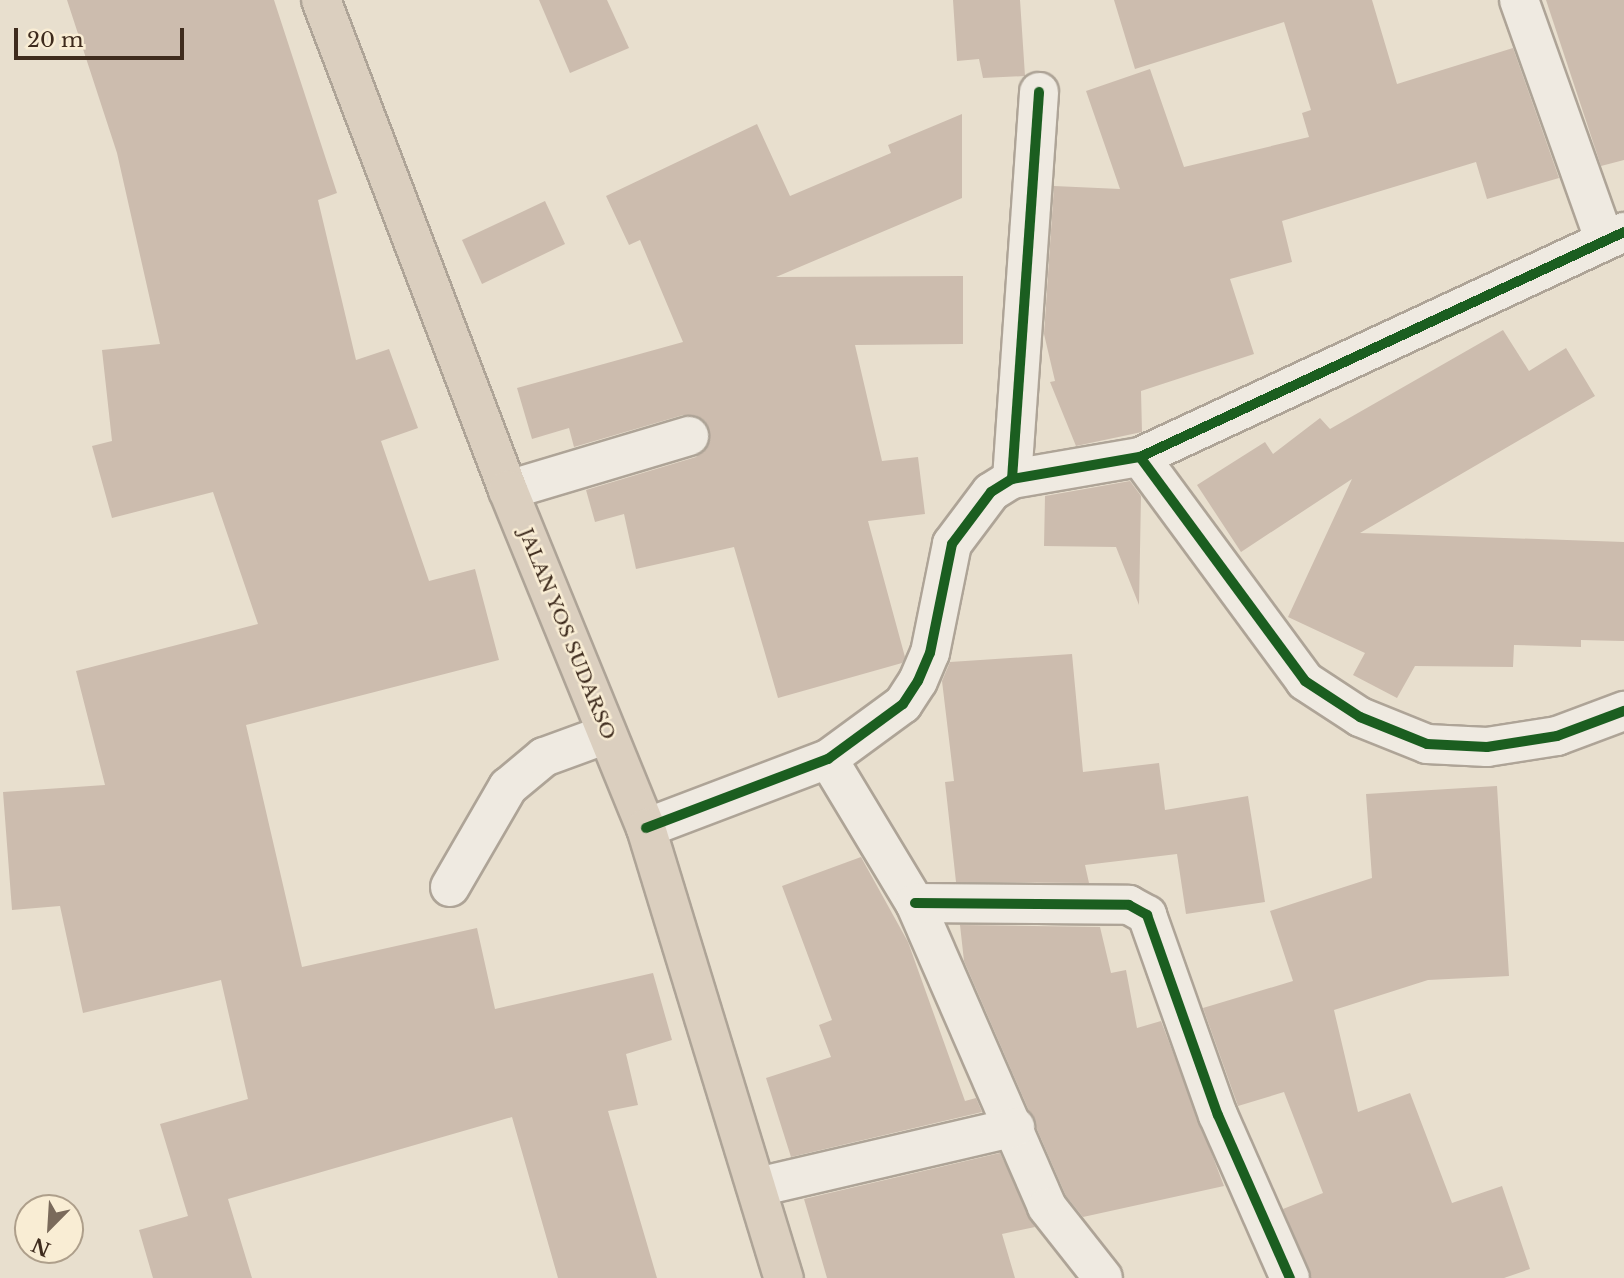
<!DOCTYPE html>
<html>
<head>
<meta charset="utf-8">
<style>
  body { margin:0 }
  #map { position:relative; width:1624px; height:1278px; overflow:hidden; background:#e8dfce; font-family:"Libre Baskerville",serif }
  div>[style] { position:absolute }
  .building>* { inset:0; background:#ccbcae }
  .roads { filter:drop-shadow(2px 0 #aea497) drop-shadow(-2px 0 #aea497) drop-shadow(0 2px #aea497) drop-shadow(0 -2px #aea497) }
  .minor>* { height:38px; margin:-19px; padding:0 19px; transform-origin:19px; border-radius:19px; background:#efeae1 }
  .highway>* { height:38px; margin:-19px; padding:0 19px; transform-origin:19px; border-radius:19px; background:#dbcfbf }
  .cycleway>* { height:10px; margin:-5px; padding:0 5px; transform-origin:5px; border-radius:5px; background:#1b5e20 }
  span { translate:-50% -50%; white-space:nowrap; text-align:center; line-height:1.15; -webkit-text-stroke:5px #f9edd4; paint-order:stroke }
  .street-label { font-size:19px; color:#3e2b1d }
  .north { position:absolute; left:14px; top:1194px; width:70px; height:70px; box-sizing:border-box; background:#f9edd4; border:2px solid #ae9f8b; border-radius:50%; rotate:204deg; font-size:19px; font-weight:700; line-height:28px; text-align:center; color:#3e2b1d }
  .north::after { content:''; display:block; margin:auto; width:24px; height:32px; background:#7a6a5b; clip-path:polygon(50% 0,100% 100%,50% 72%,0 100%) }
  .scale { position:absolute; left:14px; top:28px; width:170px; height:32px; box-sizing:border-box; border:4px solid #3e2b1d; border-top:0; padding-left:9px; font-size:21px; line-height:24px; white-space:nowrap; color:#3e2b1d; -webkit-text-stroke:5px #f9edd4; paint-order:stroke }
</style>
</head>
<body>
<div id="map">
  <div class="building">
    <div style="clip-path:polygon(67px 0,274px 0,337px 193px,318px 200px,356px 360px,389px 349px,418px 428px,381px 441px,429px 581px,475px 569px,499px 660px,246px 725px,302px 967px,477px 928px,495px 1009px,653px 973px,672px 1040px,626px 1054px,638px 1105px,608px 1111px,657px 1278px,558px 1278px,512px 1117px,228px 1199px,252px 1278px,153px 1278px,139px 1230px,188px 1216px,160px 1124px,248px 1099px,221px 980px,83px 1013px,60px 906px,12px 910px,3px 792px,105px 785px,76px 671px,258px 624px,213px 492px,112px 518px,92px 446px,112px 441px,102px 350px,160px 344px,117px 153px)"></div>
    <div style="clip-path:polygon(539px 0,607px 0,629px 48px,570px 73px)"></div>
    <div style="clip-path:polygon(953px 0,1020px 0,1025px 76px,983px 78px,979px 59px,957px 61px)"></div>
    <div style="clip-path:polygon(1114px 0,1372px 0,1397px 84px,1513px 48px,1559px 178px,1487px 199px,1476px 162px,1282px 221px,1292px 262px,1230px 279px,1254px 354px,1141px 391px,1142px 432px,1076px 446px,1050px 382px,1055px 381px,1044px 334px,1054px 186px,1120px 189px,1086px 91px,1150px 69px,1184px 167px,1309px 137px,1302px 113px,1311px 110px,1284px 22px,1135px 69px)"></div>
    <div style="clip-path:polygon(1546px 0,1624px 0,1624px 160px,1601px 166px)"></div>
    <div style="clip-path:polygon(962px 114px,962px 198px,776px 277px,963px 276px,963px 344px,855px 345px,882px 461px,918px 457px,925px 514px,868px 521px,905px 657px,902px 663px,778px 698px,734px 547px,636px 569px,624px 514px,595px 522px,586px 490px,696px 457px,710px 440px,704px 421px,683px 415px,574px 447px,569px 428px,532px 439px,517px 388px,683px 342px,640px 240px,629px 245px,606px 196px,757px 124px,790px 196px,891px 153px,888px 145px)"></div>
    <div style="clip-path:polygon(545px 201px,565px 244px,482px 284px,462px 240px)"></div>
    <div style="clip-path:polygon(1503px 330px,1529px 371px,1566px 348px,1595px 396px,1360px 533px,1624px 542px,1624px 641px,1581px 640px,1581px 647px,1514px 645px,1513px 667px,1415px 666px,1397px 698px,1353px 675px,1365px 653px,1288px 617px,1352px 479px,1241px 552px,1197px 485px,1265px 442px,1273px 454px,1320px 418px,1330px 429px)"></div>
    <div style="clip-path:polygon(1130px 481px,1141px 496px,1139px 605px,1116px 547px,1044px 546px,1045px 496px)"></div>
    <div style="clip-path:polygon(1072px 654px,1083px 772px,1159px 763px,1165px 810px,1248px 796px,1265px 902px,1186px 914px,1177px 854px,1085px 865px,1089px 883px,956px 882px,945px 782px,954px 781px,942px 681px,950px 662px)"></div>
    <div style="clip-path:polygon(1497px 786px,1509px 976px,1428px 980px,1334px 1010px,1358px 1112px,1410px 1093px,1452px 1203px,1502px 1186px,1530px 1269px,1504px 1278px,1311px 1278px,1283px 1209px,1323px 1193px,1284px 1092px,1238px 1106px,1203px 1008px,1293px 981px,1270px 911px,1372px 878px,1366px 794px)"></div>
    <div style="clip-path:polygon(861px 857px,908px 942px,965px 1101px,976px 1098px,982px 1112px,791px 1157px,766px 1078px,831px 1057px,819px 1025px,832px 1020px,782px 886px)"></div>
    <div style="clip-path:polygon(960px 925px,1100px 927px,1111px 973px,1126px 970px,1137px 1028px,1161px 1021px,1224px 1186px,1083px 1217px,1066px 1196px,964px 961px)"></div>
    <div style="clip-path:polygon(1000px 1153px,1035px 1227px,1002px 1234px,1015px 1278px,827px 1278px,804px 1199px)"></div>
  </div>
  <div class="roads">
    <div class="minor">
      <div style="left:1519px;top:0;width:254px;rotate:70.4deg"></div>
      <div style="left:1140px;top:457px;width:278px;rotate:53.6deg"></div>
      <div style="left:1305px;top:681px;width:66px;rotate:33.2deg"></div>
      <div style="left:1360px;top:717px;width:72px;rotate:21.9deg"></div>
      <div style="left:1427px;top:744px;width:60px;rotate:2.9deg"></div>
      <div style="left:1487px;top:747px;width:71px;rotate:-8.9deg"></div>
      <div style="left:1557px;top:736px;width:72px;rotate:-20.5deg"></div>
      <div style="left:1012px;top:479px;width:130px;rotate:-9.8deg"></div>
      <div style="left:1140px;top:457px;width:534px;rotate:-24.93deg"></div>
      <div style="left:508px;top:490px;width:189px;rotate:-16.6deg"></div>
      <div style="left:828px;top:759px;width:168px;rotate:58.9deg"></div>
      <div style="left:915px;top:903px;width:331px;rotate:66.5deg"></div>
      <div style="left:1047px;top:1207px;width:90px;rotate:51.7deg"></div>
      <div style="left:646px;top:828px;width:195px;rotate:-20.8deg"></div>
      <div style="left:828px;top:759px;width:93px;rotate:-36.3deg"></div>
      <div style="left:903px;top:704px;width:27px;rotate:-57deg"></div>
      <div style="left:918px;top:681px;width:30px;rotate:-67deg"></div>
      <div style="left:930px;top:653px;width:111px;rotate:-78.6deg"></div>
      <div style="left:952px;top:544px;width:65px;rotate:-53.1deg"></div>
      <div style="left:991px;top:492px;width:25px;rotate:-32deg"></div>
      <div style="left:1012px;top:479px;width:388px;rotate:-86deg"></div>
      <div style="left:450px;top:887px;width:116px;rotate:-59.9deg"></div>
      <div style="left:508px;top:787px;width:47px;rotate:-39.8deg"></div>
      <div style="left:544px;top:757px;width:67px;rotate:-20.1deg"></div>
      <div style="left:915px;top:903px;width:214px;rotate:0.5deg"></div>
      <div style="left:1129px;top:905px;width:21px;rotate:29deg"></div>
      <div style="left:1147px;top:915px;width:212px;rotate:70.5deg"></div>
      <div style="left:1218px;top:1115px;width:178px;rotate:66.2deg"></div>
      <div style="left:758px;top:1187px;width:264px;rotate:-13.1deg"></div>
    </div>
    <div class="highway">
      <div style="left:321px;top:0;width:524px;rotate:69.11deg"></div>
      <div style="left:508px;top:490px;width:365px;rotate:67.8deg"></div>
      <div style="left:646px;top:828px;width:471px;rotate:73deg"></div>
    </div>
  </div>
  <div class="cycleway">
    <div style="left:1140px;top:457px;width:278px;rotate:53.6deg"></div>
    <div style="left:1305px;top:681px;width:66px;rotate:33.2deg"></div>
    <div style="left:1360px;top:717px;width:72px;rotate:21.9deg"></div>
    <div style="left:1427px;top:744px;width:60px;rotate:2.9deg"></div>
    <div style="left:1487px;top:747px;width:71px;rotate:-8.9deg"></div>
    <div style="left:1557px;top:736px;width:72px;rotate:-20.5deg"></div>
    <div style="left:1012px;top:479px;width:130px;rotate:-9.8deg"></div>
    <div style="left:1140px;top:457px;width:534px;rotate:-24.93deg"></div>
    <div style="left:646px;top:828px;width:195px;rotate:-20.8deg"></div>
    <div style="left:828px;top:759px;width:93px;rotate:-36.3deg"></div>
    <div style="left:903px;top:704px;width:27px;rotate:-57deg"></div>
    <div style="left:918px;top:681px;width:30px;rotate:-67deg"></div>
    <div style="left:930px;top:653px;width:111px;rotate:-78.6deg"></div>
    <div style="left:952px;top:544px;width:65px;rotate:-53.1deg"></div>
    <div style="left:991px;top:492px;width:25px;rotate:-32deg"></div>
    <div style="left:1012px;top:479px;width:388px;rotate:-86deg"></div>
    <div style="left:915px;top:903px;width:214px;rotate:0.5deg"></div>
    <div style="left:1129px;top:905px;width:21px;rotate:29deg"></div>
    <div style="left:1147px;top:915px;width:212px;rotate:70.5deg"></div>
    <div style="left:1218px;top:1115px;width:178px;rotate:66.2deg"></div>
  </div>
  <div class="street-label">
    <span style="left:567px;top:634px;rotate:68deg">JALAN YOS SUDARSO</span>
  </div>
  <div class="north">N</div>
  <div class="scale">20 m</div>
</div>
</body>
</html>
